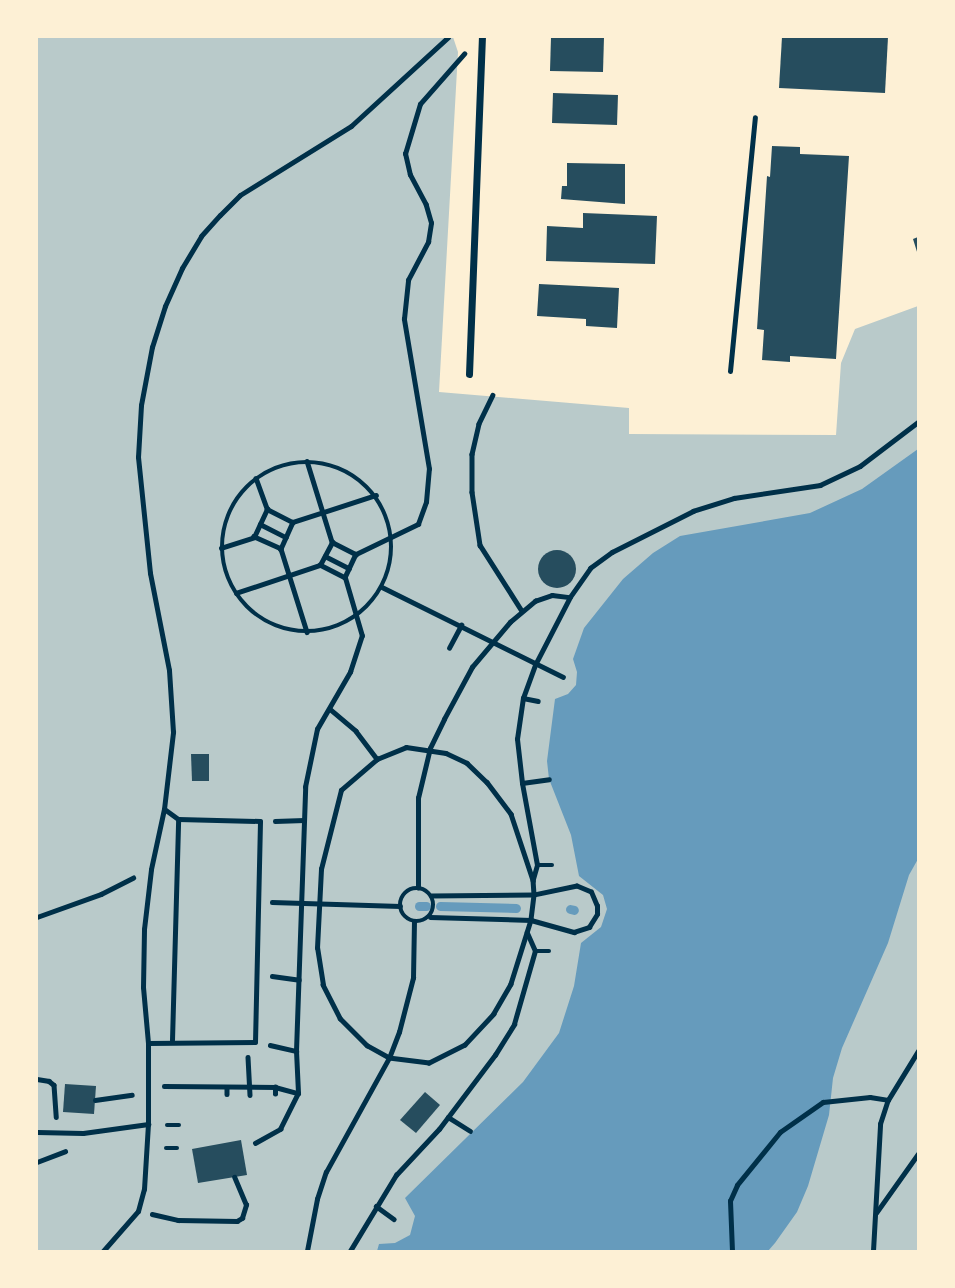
<!DOCTYPE html>
<style>
body{margin:0}
#map{position:relative;width:955px;height:1288px;overflow:hidden;background:#fdf0d5;font-family:Lato,sans-serif}
div>[style]{position:absolute}
.green>*{inset:0;background:#b9caca}
.water>*{inset:0;background:#669bbc}
.stream>*{height:9px;margin:-4.5px;padding:0 4.5px;transform-origin:4.5px;border-radius:4.5px;background:#669bbc}
.building>*{inset:0;background:#264d5e}
.round{border-radius:50%}
.path>*{height:4.5px;margin:-2.25px;padding:0 2.25px;transform-origin:2.25px;border-radius:2.25px;background:#003049}
.path>.ring{margin:-2.25px;padding:0;box-sizing:content-box;background:none;border:4.5px solid #003049;border-radius:50%}
.service>*{height:5px;margin:-2.5px;padding:0 2.5px;transform-origin:2.5px;border-radius:2.5px;background:#003049}
.minor>*{height:7px;margin:-3.5px;padding:0 3.5px;transform-origin:3.5px;border-radius:3.5px;background:#003049}
span{translate:-50% -50%;white-space:nowrap;text-align:center;line-height:1.15;-webkit-text-stroke:7px #fdf0d5;paint-order:stroke}
.frame{position:absolute;inset:0;border:38px solid #fdf0d5;pointer-events:none}
</style>
<div id="map">
<div class="green">
<i style="clip-path:polygon(37px 37px,453px 37px,458px 52px,439px 392px,629px 408px,629px 434px,836px 435px,841px 363px,855px 329px,918px 306px,918px 1251px,37px 1251px)"></i>
</div>
<div class="water">
<i style="clip-path:polygon(918px 449px,918px 859px,909px 875px,888px 943px,842px 1048px,833px 1078px,829px 1115px,808px 1186px,797px 1212px,775px 1243px,768px 1251px,377px 1251px,379px 1244px,395px 1243px,410px 1235px,415px 1216px,405px 1198px,523px 1082px,559px 1033px,574px 986px,581px 943px,601px 927px,607px 909px,603px 895px,579px 876px,571px 835px,549px 779px,547px 761px,555px 699px,568px 694px,576px 685px,577px 672px,573px 659px,584px 628px,623px 579px,653px 553px,680px 536px,810px 513px,862px 489px)"></i>
</div>
<div class="stream">
<i style="left:419px;top:906px;width:7px"></i>
<i style="left:440px;top:906px;width:76px;rotate:1.5deg"></i>
<i style="left:570px;top:909px;width:4px;rotate:14deg"></i>
</div>
<div class="building">
<i style="clip-path:polygon(551px 37px,604px 37px,603px 72px,550px 71px)"></i>
<i style="clip-path:polygon(782px 37px,888px 37px,885px 93px,779px 88px)"></i>
<i style="clip-path:polygon(553px 93px,618px 95px,617px 125px,552px 123px)"></i>
<i style="clip-path:polygon(772px 146px,800px 147px,800px 154px,849px 156px,836px 359px,790px 356px,790px 362px,762px 360px,764px 330px,757px 329px,767px 176px,770px 177px)"></i>
<i style="clip-path:polygon(567px 163px,625px 164px,625px 204px,561px 199px,562px 186px,567px 186px)"></i>
<i style="clip-path:polygon(583px 213px,657px 216px,655px 264px,546px 261px,547px 226px,583px 228px)"></i>
<i style="clip-path:polygon(918px 237px,918px 255px,913px 239px)"></i>
<i style="clip-path:polygon(539px 284px,619px 288px,617px 328px,586px 326px,586px 319px,537px 316px)"></i>
<i class="round" style="left:538px;top:550px;width:38px;height:38px"></i>
<i style="clip-path:polygon(191px 754px,209px 754px,209px 781px,192px 781px)"></i>
<i style="clip-path:polygon(65px 1084px,96px 1086px,94px 1114px,63px 1112px)"></i>
<i style="clip-path:polygon(425px 1092px,440px 1105px,416px 1133px,400px 1120px)"></i>
<i style="clip-path:polygon(241px 1140px,247px 1175px,198px 1183px,192px 1149px)"></i>
</div>
<div class="path">
<i style="left:493px;top:395px;width:32px;rotate:116deg"></i>
<i style="left:479px;top:424px;width:31px;rotate:103deg"></i>
<i style="left:472px;top:454px;width:38px;rotate:90deg"></i>
<i style="left:472px;top:492px;width:54px;rotate:81.4deg"></i>
<i style="left:480px;top:545px;width:78px;rotate:57.5deg"></i>
<i style="left:307px;top:461px;width:85px;rotate:72.8deg"></i>
<i class="ring" style="left:222px;top:462px;width:165.5px;height:165.5px"></i>
<i style="left:256px;top:478px;width:33px;rotate:70deg"></i>
<i style="left:293px;top:522px;width:87px;rotate:-18deg"></i>
<i style="left:260px;top:524px;width:29px;rotate:27deg"></i>
<i style="left:221px;top:548px;width:35px;rotate:-18deg"></i>
<i style="left:254px;top:537px;width:31px;rotate:-65deg"></i>
<i style="left:267px;top:509px;width:29px;rotate:27deg"></i>
<i style="left:293px;top:522px;width:30px;rotate:114deg"></i>
<i style="left:281px;top:549px;width:30px;rotate:-156deg"></i>
<i style="left:281px;top:549px;width:87px;rotate:72.6deg"></i>
<i style="left:356px;top:554px;width:69px;rotate:-25.8deg"></i>
<i style="left:418px;top:524px;width:23px;rotate:-70deg"></i>
<i style="left:426px;top:502px;width:33px;rotate:-85deg"></i>
<i style="left:429px;top:469px;width:152px;rotate:-99.5deg"></i>
<i style="left:404px;top:319px;width:39px;rotate:-84deg"></i>
<i style="left:408px;top:280px;width:43px;rotate:-62.2deg"></i>
<i style="left:428px;top:242px;width:19px;rotate:-81deg"></i>
<i style="left:431px;top:223px;width:19px;rotate:-106deg"></i>
<i style="left:426px;top:205px;width:34px;rotate:-118deg"></i>
<i style="left:410px;top:175px;width:22px;rotate:-103deg"></i>
<i style="left:405px;top:154px;width:52px;rotate:-73.3deg"></i>
<i style="left:420px;top:104px;width:67px;rotate:-48.7deg"></i>
<i style="left:325px;top:556px;width:27px;rotate:27deg"></i>
<i style="left:382px;top:587px;width:202px;rotate:26.4deg"></i>
<i style="left:236px;top:593px;width:89px;rotate:-18.4deg"></i>
<i style="left:449px;top:648px;width:26px;rotate:-62deg"></i>
<i style="left:523px;top:698px;width:15px;rotate:11deg"></i>
<i style="left:330px;top:709px;width:34px;rotate:40deg"></i>
<i style="left:356px;top:731px;width:35px;rotate:53deg"></i>
<i style="left:406px;top:747px;width:40px;rotate:8.5deg"></i>
<i style="left:446px;top:753px;width:23px;rotate:25deg"></i>
<i style="left:467px;top:763px;width:28px;rotate:44deg"></i>
<i style="left:487px;top:782px;width:40px;rotate:53deg"></i>
<i style="left:511px;top:814px;width:70px;rotate:71.6deg"></i>
<i style="left:533px;top:880px;width:15px;rotate:86deg"></i>
<i style="left:534px;top:895px;width:25px;rotate:97deg"></i>
<i style="left:531px;top:920px;width:67px;rotate:107.4deg"></i>
<i style="left:511px;top:984px;width:34px;rotate:120deg"></i>
<i style="left:494px;top:1014px;width:42px;rotate:133.1deg"></i>
<i style="left:465px;top:1045px;width:40px;rotate:153.4deg"></i>
<i style="left:429px;top:1063px;width:40px;rotate:-172.9deg"></i>
<i style="left:389px;top:1058px;width:25px;rotate:-151deg"></i>
<i style="left:367px;top:1046px;width:38px;rotate:-135deg"></i>
<i style="left:340px;top:1019px;width:38px;rotate:-117deg"></i>
<i style="left:323px;top:985px;width:37px;rotate:-99deg"></i>
<i style="left:317px;top:948px;width:79px;rotate:-87.1deg"></i>
<i style="left:321px;top:869px;width:81px;rotate:-75.8deg"></i>
<i style="left:341px;top:790px;width:48px;rotate:-40.7deg"></i>
<i style="left:377px;top:759px;width:31px;rotate:-22deg"></i>
<i style="left:522px;top:783px;width:27px;rotate:-8deg"></i>
<i style="left:275px;top:821px;width:29px;rotate:-2deg"></i>
<i style="left:537px;top:865px;width:15px"></i>
<i style="left:533px;top:879px;width:15px;rotate:-74deg"></i>
<i style="left:537px;top:865px;width:83px;rotate:-100.4deg"></i>
<i style="left:522px;top:783px;width:44px;rotate:-96.5deg"></i>
<i style="left:517px;top:739px;width:41px;rotate:-81.7deg"></i>
<i style="left:523px;top:698px;width:37px;rotate:-70deg"></i>
<i style="left:536px;top:663px;width:74px;rotate:-62.7deg"></i>
<i style="left:570px;top:597px;width:35px;rotate:-55deg"></i>
<i style="left:590px;top:568px;width:27px;rotate:-36deg"></i>
<i style="left:612px;top:552px;width:91px;rotate:-26.8deg"></i>
<i style="left:693px;top:511px;width:43px;rotate:-17.6deg"></i>
<i style="left:734px;top:498px;width:87px;rotate:-8.6deg"></i>
<i style="left:820px;top:485px;width:44px;rotate:-25.4deg"></i>
<i style="left:860px;top:466px;width:73px;rotate:-37.2deg"></i>
<i style="left:418px;top:888px;width:90px;rotate:-90deg"></i>
<i style="left:418px;top:798px;width:51px;rotate:-76.5deg"></i>
<i style="left:430px;top:748px;width:32px;rotate:-64deg"></i>
<i style="left:444px;top:719px;width:59px;rotate:-61.7deg"></i>
<i style="left:472px;top:667px;width:59px;rotate:-49.8deg"></i>
<i style="left:510px;top:622px;width:33px;rotate:-40deg"></i>
<i style="left:535px;top:601px;width:18px;rotate:-19deg"></i>
<i style="left:552px;top:595px;width:17px;rotate:7deg"></i>
<i class="ring" style="left:400px;top:888px;width:29.5px;height:29.5px"></i>
<i style="left:272px;top:902px;width:128px;rotate:1.8deg"></i>
<i style="left:37px;top:917px;width:68px;rotate:-19.8deg"></i>
<i style="left:101px;top:894px;width:36px;rotate:-27deg"></i>
<i style="left:430px;top:917px;width:101px;rotate:1.7deg"></i>
<i style="left:531px;top:920px;width:45px;rotate:15.6deg"></i>
<i style="left:574px;top:932px;width:16px;rotate:-18deg"></i>
<i style="left:589px;top:927px;width:15px;rotate:-58deg"></i>
<i style="left:597px;top:914px;width:8px;rotate:-90deg"></i>
<i style="left:597px;top:906px;width:15px;rotate:-113deg"></i>
<i style="left:591px;top:892px;width:15px;rotate:-157deg"></i>
<i style="left:577px;top:886px;width:44px;rotate:168.2deg"></i>
<i style="left:534px;top:895px;width:102px;rotate:179.4deg"></i>
<i style="left:535px;top:951px;width:14px"></i>
<i style="left:272px;top:976px;width:27px;rotate:8deg"></i>
<i style="left:270px;top:1045px;width:27px;rotate:13deg"></i>
<i style="left:248px;top:1057px;width:38px;rotate:87deg"></i>
<i style="left:37px;top:1079px;width:12px;rotate:9deg"></i>
<i style="left:49px;top:1081px;width:6px;rotate:39deg"></i>
<i style="left:54px;top:1085px;width:32px;rotate:86deg"></i>
<i style="left:164px;top:1086px;width:111px;rotate:0.5deg"></i>
<i style="left:275px;top:1087px;width:24px;rotate:15deg"></i>
<i style="left:227px;top:1087px;width:7px;rotate:90deg"></i>
<i style="left:275px;top:1094px;width:7px;rotate:-90deg"></i>
<i style="left:95px;top:1100px;width:37px;rotate:-8deg"></i>
<i style="left:448px;top:1117px;width:26px;rotate:32deg"></i>
<i style="left:167px;top:1125px;width:12px"></i>
<i style="left:255px;top:1143px;width:29px;rotate:-29deg"></i>
<i style="left:280px;top:1129px;width:40px;rotate:-63.4deg"></i>
<i style="left:298px;top:1093px;width:42px;rotate:-92.7deg"></i>
<i style="left:296px;top:1051px;width:264px;rotate:-88deg"></i>
<i style="left:305px;top:787px;width:59px;rotate:-78.3deg"></i>
<i style="left:317px;top:729px;width:66px;rotate:-59.9deg"></i>
<i style="left:350px;top:672px;width:38px;rotate:-72deg"></i>
<i style="left:362px;top:636px;width:60px;rotate:-106.3deg"></i>
<i style="left:345px;top:578px;width:28px;rotate:-153deg"></i>
<i style="left:320px;top:565px;width:26px;rotate:-62deg"></i>
<i style="left:332px;top:542px;width:27px;rotate:27deg"></i>
<i style="left:356px;top:554px;width:26px;rotate:115deg"></i>
<i style="left:166px;top:1148px;width:11px"></i>
<i style="left:37px;top:1162px;width:30px;rotate:-21deg"></i>
<i style="left:376px;top:1206px;width:22px;rotate:36deg"></i>
<i style="left:876px;top:1213px;width:72px;rotate:-54.6deg"></i>
<i style="left:152px;top:1214px;width:27px;rotate:13deg"></i>
<i style="left:178px;top:1220px;width:59px;rotate:1deg"></i>
<i style="left:237px;top:1221px;width:6px;rotate:-31deg"></i>
<i style="left:242px;top:1218px;width:14px;rotate:-73deg"></i>
<i style="left:246px;top:1205px;width:30px;rotate:-113deg"></i>
<i style="left:307px;top:1251px;width:53px;rotate:-79.1deg"></i>
<i style="left:317px;top:1199px;width:28px;rotate:-72deg"></i>
<i style="left:326px;top:1172px;width:130px;rotate:-61.1deg"></i>
<i style="left:389px;top:1058px;width:28px;rotate:-69deg"></i>
<i style="left:399px;top:1032px;width:56px;rotate:-75.5deg"></i>
<i style="left:413px;top:978px;width:56px;rotate:-89deg"></i>
<i style="left:350px;top:1251px;width:89px;rotate:-58.8deg"></i>
<i style="left:396px;top:1175px;width:63px;rotate:-46.9deg"></i>
<i style="left:439px;top:1129px;width:93px;rotate:-52.9deg"></i>
<i style="left:495px;top:1055px;width:36px;rotate:-58deg"></i>
<i style="left:514px;top:1024px;width:76px;rotate:-74deg"></i>
<i style="left:535px;top:951px;width:20px;rotate:-114deg"></i>
<i style="left:732px;top:1251px;width:50px;rotate:-92.3deg"></i>
<i style="left:730px;top:1201px;width:17px;rotate:-66deg"></i>
<i style="left:737px;top:1185px;width:68px;rotate:-50.9deg"></i>
<i style="left:780px;top:1132px;width:52px;rotate:-34.9deg"></i>
<i style="left:823px;top:1102px;width:47px;rotate:-6.1deg"></i>
<i style="left:870px;top:1097px;width:18px;rotate:9deg"></i>
<i style="left:873px;top:1251px;width:127px;rotate:-86.8deg"></i>
<i style="left:880px;top:1124px;width:25px;rotate:-72deg"></i>
<i style="left:888px;top:1100px;width:57px;rotate:-58.5deg"></i>
</div>
<div class="service">
<i style="left:730px;top:371px;width:255px;rotate:-84.4deg"></i>
<i style="left:172px;top:1040px;width:221px;rotate:-88.4deg"></i>
<i style="left:148px;top:1043px;width:107px;rotate:-0.5deg"></i>
<i style="left:255px;top:1042px;width:221px;rotate:-88.7deg"></i>
<i style="left:260px;top:821px;width:82px;rotate:-178.6deg"></i>
<i style="left:178px;top:819px;width:17px;rotate:-144deg"></i>
<i style="left:37px;top:1132px;width:46px;rotate:1.2deg"></i>
<i style="left:83px;top:1133px;width:66px;rotate:-7.9deg"></i>
<i style="left:103px;top:1251px;width:53px;rotate:-48.8deg"></i>
<i style="left:138px;top:1211px;width:23px;rotate:-75deg"></i>
<i style="left:144px;top:1189px;width:65px;rotate:-86.5deg"></i>
<i style="left:148px;top:1124px;width:81px;rotate:-90deg"></i>
<i style="left:148px;top:1043px;width:56px;rotate:-95.1deg"></i>
<i style="left:143px;top:987px;width:58px;rotate:-89deg"></i>
<i style="left:144px;top:929px;width:60px;rotate:-83.3deg"></i>
<i style="left:151px;top:869px;width:61px;rotate:-77.8deg"></i>
<i style="left:164px;top:809px;width:78px;rotate:-83.3deg"></i>
<i style="left:173px;top:732px;width:62px;rotate:-93.7deg"></i>
<i style="left:169px;top:670px;width:99px;rotate:-101.1deg"></i>
<i style="left:150px;top:573px;width:117px;rotate:-95.9deg"></i>
<i style="left:138px;top:457px;width:52px;rotate:-86.7deg"></i>
<i style="left:141px;top:405px;width:59px;rotate:-79.3deg"></i>
<i style="left:152px;top:347px;width:43px;rotate:-72.4deg"></i>
<i style="left:165px;top:306px;width:42px;rotate:-65.9deg"></i>
<i style="left:182px;top:268px;width:37px;rotate:-59deg"></i>
<i style="left:201px;top:236px;width:28px;rotate:-48deg"></i>
<i style="left:220px;top:215px;width:28px;rotate:-45deg"></i>
<i style="left:240px;top:195px;width:131px;rotate:-31.9deg"></i>
<i style="left:351px;top:126px;width:132px;rotate:-42.5deg"></i>
</div>
<div class="minor">
<i style="left:469px;top:374px;width:337px;rotate:-87.8deg"></i>
</div>
<div class="frame"></div>
</div>
